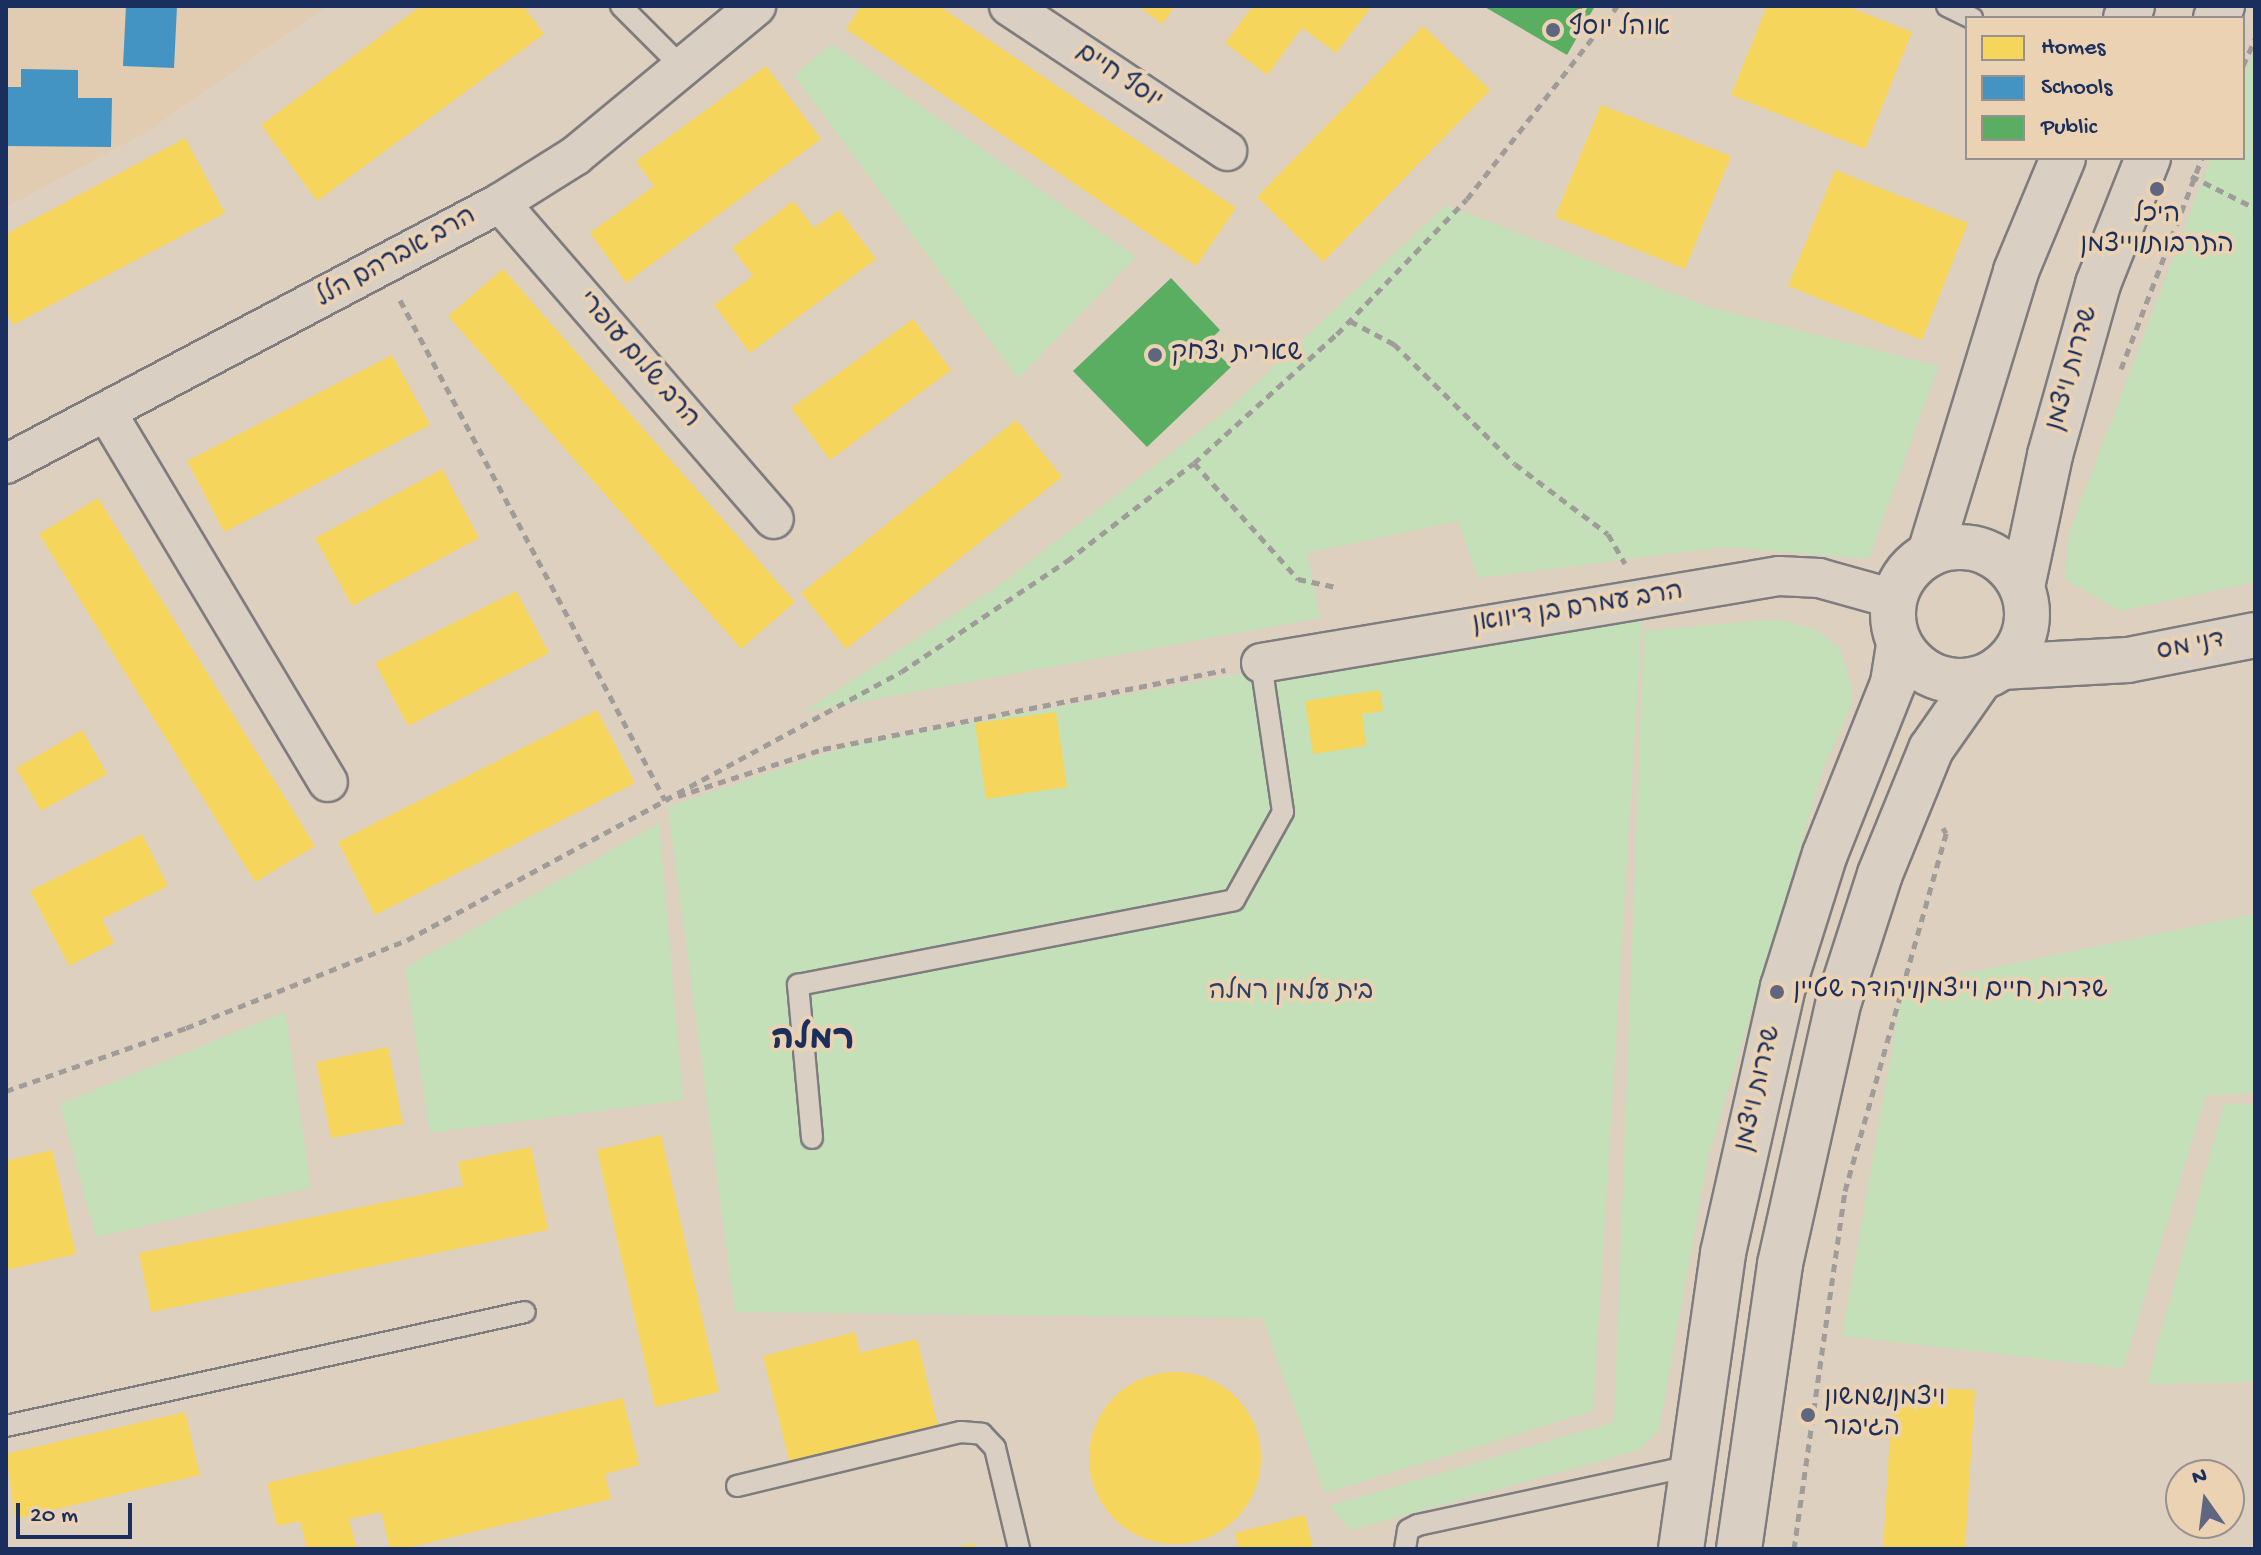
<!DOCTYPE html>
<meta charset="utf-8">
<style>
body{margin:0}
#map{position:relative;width:2261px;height:1555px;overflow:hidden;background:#ddd0bf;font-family:"Gochi Hand","Playpen Sans Hebrew",sans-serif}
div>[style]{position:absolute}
.built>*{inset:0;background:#e1cbb1}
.green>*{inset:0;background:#c3e0b9}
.homes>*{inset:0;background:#f6d55c}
.round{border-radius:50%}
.schools>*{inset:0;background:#4393c3}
.public>*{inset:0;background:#5aae61}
.path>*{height:5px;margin-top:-2.5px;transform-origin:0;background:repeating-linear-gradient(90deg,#a09c99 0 8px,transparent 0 14px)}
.roads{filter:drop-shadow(2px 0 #7e7c7e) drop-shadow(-2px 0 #7e7c7e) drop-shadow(0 2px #7e7c7e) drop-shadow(0 -2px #7e7c7e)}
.lane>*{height:20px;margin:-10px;padding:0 10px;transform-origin:10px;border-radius:10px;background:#d9cfc3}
.street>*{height:38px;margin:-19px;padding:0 19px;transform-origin:19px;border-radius:19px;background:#d9cfc3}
.secondary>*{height:44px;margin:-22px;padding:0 22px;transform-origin:22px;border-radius:22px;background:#d9cfc3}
.secondary>.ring{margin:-22px;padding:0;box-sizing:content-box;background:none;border:44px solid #d9cfc3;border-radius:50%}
.dots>*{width:22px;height:22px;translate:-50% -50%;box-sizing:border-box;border:4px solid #ead2b2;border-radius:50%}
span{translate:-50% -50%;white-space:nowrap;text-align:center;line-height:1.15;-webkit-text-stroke:8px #ead2b2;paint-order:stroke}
.poi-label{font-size:26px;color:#1b2f5e}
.left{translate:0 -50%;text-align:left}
.street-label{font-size:26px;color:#1b2f5e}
.park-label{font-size:26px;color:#2a4267}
.district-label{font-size:34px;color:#1b2f5e;font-weight:700}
.frame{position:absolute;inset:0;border:8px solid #1b2f5e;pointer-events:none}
.legend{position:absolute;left:1965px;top:16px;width:280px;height:144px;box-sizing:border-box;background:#ead2b2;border:2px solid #979190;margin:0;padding:10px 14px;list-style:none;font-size:24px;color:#1b2f5e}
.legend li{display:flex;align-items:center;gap:16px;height:40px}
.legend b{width:40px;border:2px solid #979190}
.north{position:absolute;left:2165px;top:1459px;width:80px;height:80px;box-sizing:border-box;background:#ead2b2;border:2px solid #979190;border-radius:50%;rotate:346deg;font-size:22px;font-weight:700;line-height:32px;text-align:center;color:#1b2f5e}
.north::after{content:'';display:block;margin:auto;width:28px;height:36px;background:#5f6780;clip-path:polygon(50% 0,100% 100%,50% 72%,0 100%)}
.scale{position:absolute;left:16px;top:1503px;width:116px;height:36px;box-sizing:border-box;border:4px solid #1b2f5e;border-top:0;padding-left:10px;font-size:24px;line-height:28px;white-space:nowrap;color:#1b2f5e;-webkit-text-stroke:6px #ead2b2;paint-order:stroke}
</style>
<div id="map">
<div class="built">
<i style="clip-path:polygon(6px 6px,327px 6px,145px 133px,6px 207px)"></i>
</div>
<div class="green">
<i style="clip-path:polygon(832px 44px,1136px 257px,1018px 378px,794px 75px)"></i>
<i style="clip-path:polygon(2255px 48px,2255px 582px,2120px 611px,2065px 579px,2069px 533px,2211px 158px,2243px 158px,2243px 78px)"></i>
<i style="clip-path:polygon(1446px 205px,1708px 307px,1938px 366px,1869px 559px,1723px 547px,1478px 578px,1458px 521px,1307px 553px,1320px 618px,803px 712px,998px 586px,1231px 407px)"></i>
<i style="clip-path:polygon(1643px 601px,1593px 1411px,1325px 1493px,1263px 1318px,735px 1312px,668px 807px,854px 744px)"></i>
<i style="clip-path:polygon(1778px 619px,1817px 630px,1840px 649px,1851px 685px,1851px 706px,1824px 767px,1707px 1161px,1659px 1430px,1639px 1450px,1351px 1530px,1329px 1506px,1614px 1422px,1644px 631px)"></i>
<i style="clip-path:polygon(659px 823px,683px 1100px,430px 1133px,405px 968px)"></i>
<i style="clip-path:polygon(2255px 914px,2255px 1093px,2206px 1095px,2123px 1368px,1842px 1336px,1903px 986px)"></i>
<i style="clip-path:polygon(285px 1012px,311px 1187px,96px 1237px,60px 1104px)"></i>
<i style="clip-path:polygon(2224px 1104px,2255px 1104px,2255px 1382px,2147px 1384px)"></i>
</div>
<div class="homes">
<i style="clip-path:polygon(421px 6px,523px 6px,544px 34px,317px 201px,261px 125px)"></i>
<i style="clip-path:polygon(861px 6px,939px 6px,1236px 208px,1196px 266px,846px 29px)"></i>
<i style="clip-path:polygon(1138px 6px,1175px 6px,1162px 24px)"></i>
<i style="clip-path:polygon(1253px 6px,1372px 6px,1336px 53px,1302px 28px,1267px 75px,1225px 43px)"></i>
<i style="clip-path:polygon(1767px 6px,1846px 6px,1912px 32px,1865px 149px,1731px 95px)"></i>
<i style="clip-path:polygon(1423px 26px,1490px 90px,1323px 262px,1257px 197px)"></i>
<i style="clip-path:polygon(766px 66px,821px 139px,626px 283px,590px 233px,654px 186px,636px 161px)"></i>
<i style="clip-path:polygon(1601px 105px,1731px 156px,1685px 269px,1555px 217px)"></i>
<i style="clip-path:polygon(185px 138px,225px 213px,13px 325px,6px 312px,6px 234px)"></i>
<i style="clip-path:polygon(1835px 170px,1968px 223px,1922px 340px,1788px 286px)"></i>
<i style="clip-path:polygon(793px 201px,814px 228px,839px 210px,876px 259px,750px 353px,714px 305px,753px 276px,732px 248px)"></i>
<i style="clip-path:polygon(503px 269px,795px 602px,741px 649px,448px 316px)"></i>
<i style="clip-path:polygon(913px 319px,951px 370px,830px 460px,791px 408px)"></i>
<i style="clip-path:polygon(392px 355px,430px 425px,224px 532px,187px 461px)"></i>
<i style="clip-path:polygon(1016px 420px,1062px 477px,846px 649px,801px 593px)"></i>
<i style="clip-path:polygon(442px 469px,479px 538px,352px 606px,315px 538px)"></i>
<i style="clip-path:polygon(98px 498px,315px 846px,255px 882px,39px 534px)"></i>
<i style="clip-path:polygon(516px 591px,549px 653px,408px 726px,375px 663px)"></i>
<i style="clip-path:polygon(1380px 690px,1383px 711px,1362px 714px,1366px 746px,1313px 754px,1305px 701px)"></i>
<i style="clip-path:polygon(597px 710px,635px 783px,375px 915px,338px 842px)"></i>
<i style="clip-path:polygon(1056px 712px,1067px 787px,986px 799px,975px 723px)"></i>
<i style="clip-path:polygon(82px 730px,107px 774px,41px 811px,16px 768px)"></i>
<i style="clip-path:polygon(142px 834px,168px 886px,102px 919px,114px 943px,69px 966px,30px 891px)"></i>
<i style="clip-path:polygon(388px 1047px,403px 1124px,331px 1138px,316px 1062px)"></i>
<i style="clip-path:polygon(661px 1135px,719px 1392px,655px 1407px,597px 1150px)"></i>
<i style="clip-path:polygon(531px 1147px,548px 1230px,151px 1312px,139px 1253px,463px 1186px,458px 1162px)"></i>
<i style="clip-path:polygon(52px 1150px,76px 1254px,6px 1270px,6px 1161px)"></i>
<i style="clip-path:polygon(855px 1332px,860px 1353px,917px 1339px,938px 1426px,790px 1464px,763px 1356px)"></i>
<i class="round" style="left:1089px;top:1372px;width:172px;height:172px"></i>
<i style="clip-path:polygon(1893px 1386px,1975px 1390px,1965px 1549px,1883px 1549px)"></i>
<i style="clip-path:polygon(623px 1398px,639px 1465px,605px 1474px,611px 1499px,402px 1549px,390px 1549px,381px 1512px,349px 1519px,356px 1547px,348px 1549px,307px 1549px,300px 1521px,277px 1526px,267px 1483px)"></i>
<i style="clip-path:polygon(185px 1412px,200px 1475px,15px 1519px,6px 1454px)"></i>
<i style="clip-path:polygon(1305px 1515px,1313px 1548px,1238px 1549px,1235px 1533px)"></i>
<i style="clip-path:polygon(974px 1543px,976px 1549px,955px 1549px,955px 1548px)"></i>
</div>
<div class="schools">
<i style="clip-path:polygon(126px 6px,177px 6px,174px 68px,123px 66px)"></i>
<i style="clip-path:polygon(21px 69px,78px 70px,78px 98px,112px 98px,111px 147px,6px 146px,6px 87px,21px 87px)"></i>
</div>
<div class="public">
<i style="clip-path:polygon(1483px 6px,1595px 6px,1567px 55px)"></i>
<i style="clip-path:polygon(1171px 278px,1220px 330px,1207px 343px,1231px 367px,1147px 447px,1073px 371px)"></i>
</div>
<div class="path">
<i style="left:2243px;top:66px;width:30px;rotate:-66deg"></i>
<i style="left:2191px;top:176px;width:72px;rotate:26.6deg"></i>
<i style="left:400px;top:300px;width:566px;rotate:62.08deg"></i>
<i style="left:665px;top:800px;width:268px;rotate:-28.5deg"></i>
<i style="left:901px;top:672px;width:200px;rotate:-33.8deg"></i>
<i style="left:1067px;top:561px;width:160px;rotate:-37.7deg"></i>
<i style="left:1194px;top:463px;width:193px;rotate:-42.1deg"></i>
<i style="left:1337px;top:334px;width:187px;rotate:-46.1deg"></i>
<i style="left:1467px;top:199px;width:244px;rotate:-52.1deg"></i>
<i style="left:1350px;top:321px;width:50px;rotate:27.6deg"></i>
<i style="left:1394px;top:344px;width:170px;rotate:44.8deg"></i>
<i style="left:1515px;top:464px;width:116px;rotate:37deg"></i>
<i style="left:1608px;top:534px;width:34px;rotate:60deg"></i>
<i style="left:2121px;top:369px;width:226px;rotate:-69deg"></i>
<i style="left:1194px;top:463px;width:156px;rotate:48.1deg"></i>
<i style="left:1298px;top:579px;width:40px;rotate:12deg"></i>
<i style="left:678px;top:796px;width:152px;rotate:-18deg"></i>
<i style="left:823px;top:749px;width:410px;rotate:-11.1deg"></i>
<i style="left:6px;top:1091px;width:191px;rotate:-19.3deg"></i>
<i style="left:186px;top:1028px;width:238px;rotate:-21.7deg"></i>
<i style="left:407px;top:940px;width:297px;rotate:-28.4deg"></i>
<i style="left:1794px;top:1549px;width:362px;rotate:-81.9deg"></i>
<i style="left:1845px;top:1191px;width:372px;rotate:-74.2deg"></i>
<i style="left:1946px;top:833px;width:6px;rotate:-121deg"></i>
</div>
<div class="roads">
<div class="lane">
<i style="left:621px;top:6px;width:89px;rotate:45deg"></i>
<i style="left:1947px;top:6px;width:28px;rotate:26deg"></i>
<i style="left:812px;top:1138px;width:154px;rotate:-95.2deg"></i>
<i style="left:798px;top:985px;width:444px;rotate:-11deg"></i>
<i style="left:1234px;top:900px;width:101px;rotate:-60.9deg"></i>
<i style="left:1283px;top:812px;width:151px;rotate:-98.4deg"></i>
<i style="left:6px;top:1426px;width:531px;rotate:-12.39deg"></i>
<i style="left:737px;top:1486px;width:230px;rotate:-13.6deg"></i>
<i style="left:961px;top:1432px;width:21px;rotate:5deg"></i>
<i style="left:982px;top:1434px;width:19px;rotate:47deg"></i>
<i style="left:995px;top:1448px;width:104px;rotate:76.6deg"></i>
<i style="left:1405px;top:1549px;width:19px;rotate:-81deg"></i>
<i style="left:1408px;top:1530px;width:11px;rotate:-27deg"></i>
<i style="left:1418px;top:1525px;width:278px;rotate:-12.2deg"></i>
</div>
<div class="street">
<i style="left:1009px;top:6px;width:262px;rotate:33.6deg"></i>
<i style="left:500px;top:203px;width:418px;rotate:49.1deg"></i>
<i style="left:107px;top:413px;width:430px;rotate:59.1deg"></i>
<i style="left:6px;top:464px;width:559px;rotate:-27.85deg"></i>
<i style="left:500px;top:203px;width:89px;rotate:-32.1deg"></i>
<i style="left:575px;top:156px;width:235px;rotate:-39.6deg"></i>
<i style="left:1261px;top:663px;width:525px;rotate:-9.53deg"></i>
<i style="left:1779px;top:576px;width:40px;rotate:2.9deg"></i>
<i style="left:1819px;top:578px;width:78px;rotate:15.6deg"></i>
</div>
<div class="secondary">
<i style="left:2126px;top:18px;width:13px;rotate:-63deg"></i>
<i style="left:2216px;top:18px;width:13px;rotate:-63deg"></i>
<i class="ring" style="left:1893px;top:547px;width:90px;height:90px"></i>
<i style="left:1930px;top:553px;width:295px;rotate:-73deg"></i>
<i style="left:2016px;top:271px;width:122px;rotate:-67.4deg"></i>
<i style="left:2022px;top:587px;width:135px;rotate:-78deg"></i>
<i style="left:2050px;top:455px;width:178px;rotate:-74.3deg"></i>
<i style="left:2098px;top:284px;width:136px;rotate:-68.4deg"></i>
<i style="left:2001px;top:667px;width:127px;rotate:-3.2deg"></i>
<i style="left:2128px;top:660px;width:129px;rotate:-11.1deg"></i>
<i style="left:1681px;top:1549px;width:299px;rotate:-81.9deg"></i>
<i style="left:1723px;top:1253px;width:273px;rotate:-77.3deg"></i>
<i style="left:1783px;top:987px;width:139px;rotate:-72.5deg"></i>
<i style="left:1825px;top:854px;width:184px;rotate:-68.3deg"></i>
<i style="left:1893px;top:683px;width:38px;rotate:-81deg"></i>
<i style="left:1739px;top:1549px;width:288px;rotate:-81.8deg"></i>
<i style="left:1780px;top:1264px;width:270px;rotate:-77.4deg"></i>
<i style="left:1839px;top:1001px;width:133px;rotate:-72.1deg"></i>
<i style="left:1880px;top:874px;width:135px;rotate:-67.8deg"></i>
<i style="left:1931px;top:749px;width:85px;rotate:-55deg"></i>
</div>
</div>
<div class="dots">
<i style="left:1553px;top:30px;background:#5f6780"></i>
<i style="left:2157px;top:189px;background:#5f6780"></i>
<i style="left:1155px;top:355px;background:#5f6780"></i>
<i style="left:1777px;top:992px;background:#5f6780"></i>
<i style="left:1808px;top:1415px;background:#5f6780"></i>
</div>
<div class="poi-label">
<span class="left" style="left:1569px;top:30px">אוהל יוסף</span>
<span style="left:2157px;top:232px">היכל<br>התרבות/וייצמן</span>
<span class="left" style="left:1171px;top:355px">שארית יצחק</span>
<span class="left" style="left:1793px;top:992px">שדרות חיים וייצמן/יהודה שטיין</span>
<span class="left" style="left:1824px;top:1415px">ויצמן/שמשון<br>הגיבור</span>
</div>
<div class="street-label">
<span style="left:1118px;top:78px;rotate:34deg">יוסף חיים</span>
<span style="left:397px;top:259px;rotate:-29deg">הרב אברהם הלל</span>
<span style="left:637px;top:361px;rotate:49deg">הרב שלום עופרי</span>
<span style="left:2074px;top:369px;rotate:-74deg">שדרות ויצמן</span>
<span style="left:1578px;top:610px;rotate:-9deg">הרב עמרם בן דיוואן</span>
<span style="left:2191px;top:648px;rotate:-11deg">דני מס</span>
<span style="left:1760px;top:1089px;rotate:-77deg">שדרות ויצמן</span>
</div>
<div class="park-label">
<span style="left:1291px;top:994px">בית עלמין רמלה</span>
</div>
<div class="district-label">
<span style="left:813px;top:1043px">רמלה</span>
</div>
<div class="frame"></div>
<ul class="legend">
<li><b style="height:22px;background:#f6d55c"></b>Homes</li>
<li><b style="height:22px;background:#4393c3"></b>Schools</li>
<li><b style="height:22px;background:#5aae61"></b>Public</li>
</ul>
<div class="north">N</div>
<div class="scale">20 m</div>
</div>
